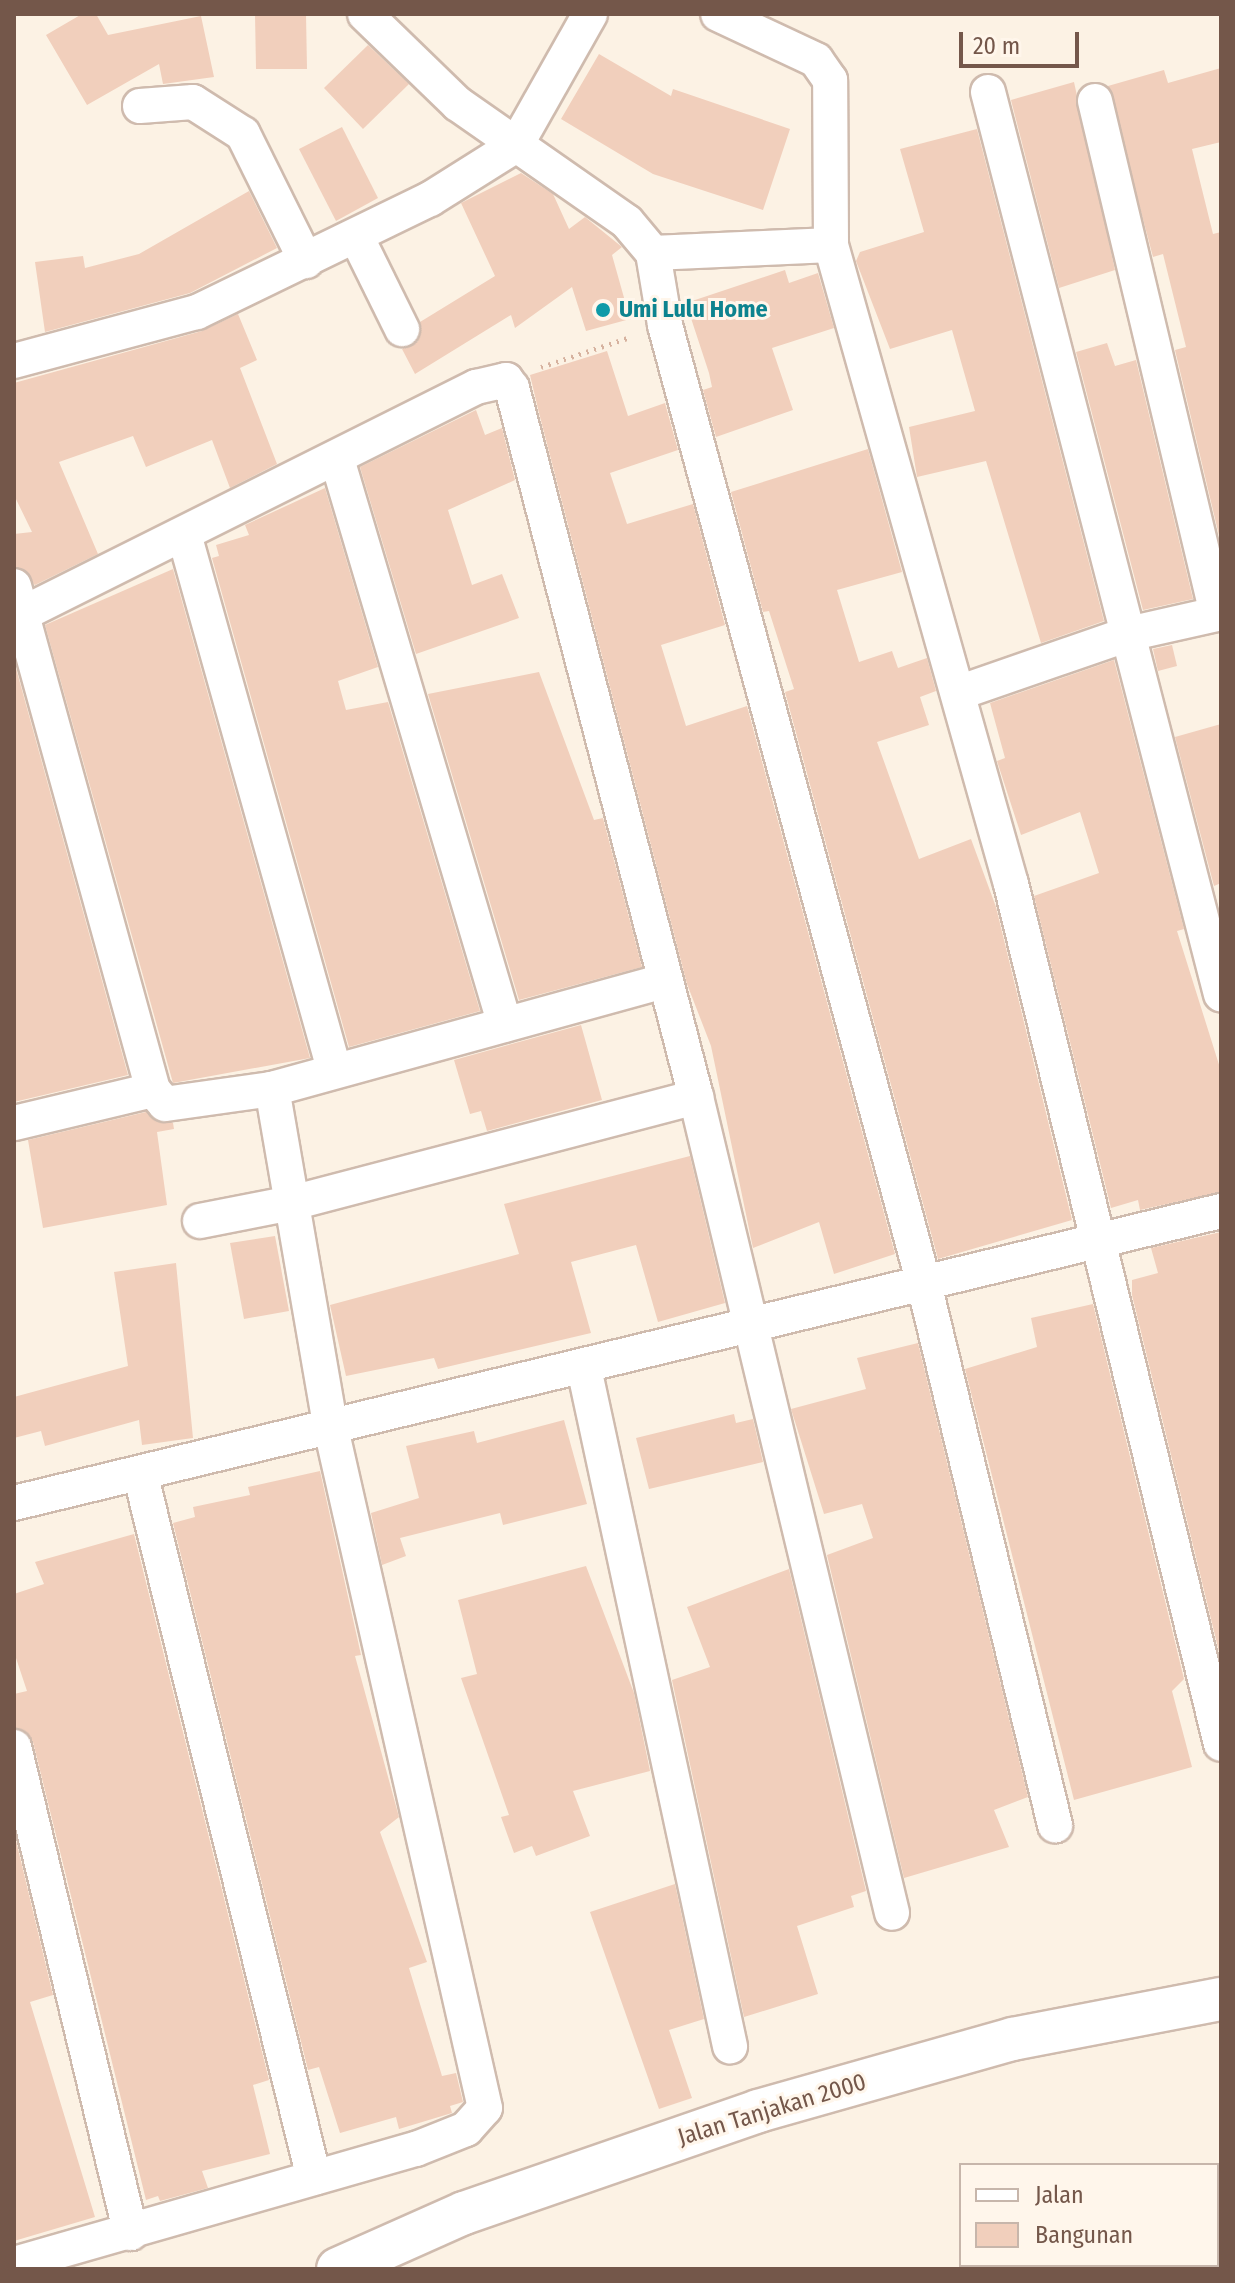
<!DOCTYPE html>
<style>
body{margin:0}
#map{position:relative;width:1235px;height:2283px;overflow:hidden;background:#fcf2e4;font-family:"Fira Sans Condensed",sans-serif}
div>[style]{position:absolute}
.building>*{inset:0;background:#f1cfbc}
.path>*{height:5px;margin-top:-2.5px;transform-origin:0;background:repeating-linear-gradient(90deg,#d6b29f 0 2px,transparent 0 8px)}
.roads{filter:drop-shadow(2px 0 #cfbbae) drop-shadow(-2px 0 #cfbbae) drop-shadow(0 2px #cfbbae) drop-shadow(0 -2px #cfbbae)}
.minor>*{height:34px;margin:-17px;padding:0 17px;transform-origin:17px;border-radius:17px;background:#fff}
.tertiary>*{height:42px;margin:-21px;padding:0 21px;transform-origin:21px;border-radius:21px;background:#fff}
.dots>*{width:22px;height:22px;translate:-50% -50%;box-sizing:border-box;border:4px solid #fff6eb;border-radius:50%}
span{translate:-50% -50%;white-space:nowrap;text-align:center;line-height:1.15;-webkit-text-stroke:6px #fff6eb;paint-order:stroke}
.culture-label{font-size:24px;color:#0d838f;font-weight:700}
.left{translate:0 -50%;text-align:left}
.street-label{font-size:24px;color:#74574a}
.frame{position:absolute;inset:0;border:16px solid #74574a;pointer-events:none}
.legend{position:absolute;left:959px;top:2163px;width:260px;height:104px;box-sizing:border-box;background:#fff6eb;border:2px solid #c7b6ab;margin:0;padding:10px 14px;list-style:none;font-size:24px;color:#74574a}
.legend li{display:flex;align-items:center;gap:16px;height:40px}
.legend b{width:40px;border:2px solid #c7b6ab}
.scale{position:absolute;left:959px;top:32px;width:120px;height:36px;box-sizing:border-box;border:4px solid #74574a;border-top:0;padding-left:10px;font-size:24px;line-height:28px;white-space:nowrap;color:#74574a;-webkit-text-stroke:6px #fff6eb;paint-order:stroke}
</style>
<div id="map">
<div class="building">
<i style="clip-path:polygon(82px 14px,96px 14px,108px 35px,201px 16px,214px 77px,163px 84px,159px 64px,87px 105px,46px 35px)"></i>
<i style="clip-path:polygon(255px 14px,306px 14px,307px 69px,256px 69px)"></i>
<i style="clip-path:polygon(368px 45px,409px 84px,363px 129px,324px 88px)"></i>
<i style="clip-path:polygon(599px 54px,671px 96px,673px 89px,790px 129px,763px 210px,653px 174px,561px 119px)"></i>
<i style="clip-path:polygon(1221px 68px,1221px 142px,1192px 149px,1213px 234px,1221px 232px,1221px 544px,1175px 350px,1186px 347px,1163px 254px,1153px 257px,1108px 86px,1164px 70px,1168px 83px)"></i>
<i style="clip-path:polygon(1074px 82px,1115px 270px,1059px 288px,1011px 100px)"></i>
<i style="clip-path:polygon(342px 127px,378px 198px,336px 221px,299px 149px)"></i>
<i style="clip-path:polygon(977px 129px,1104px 621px,1041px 643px,986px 461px,917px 477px,909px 427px,975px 411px,952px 330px,890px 349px,856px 261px,860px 252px,924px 232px,900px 149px)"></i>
<i style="clip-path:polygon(521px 173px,553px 194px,569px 229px,585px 217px,622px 247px,612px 255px,630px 319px,586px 331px,572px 287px,515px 328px,511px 315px,415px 374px,402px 349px,418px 341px,420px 322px,495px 276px,461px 203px)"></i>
<i style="clip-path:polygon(249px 191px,277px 248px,190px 293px,45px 332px,35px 262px,83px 256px,85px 268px,139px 254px)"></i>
<i style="clip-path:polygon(785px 270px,789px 283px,818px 273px,834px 328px,772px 348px,793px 410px,716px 437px,703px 390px,712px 387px,709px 373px,686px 303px)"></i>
<i style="clip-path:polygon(238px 314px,257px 360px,240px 368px,277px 464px,230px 488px,212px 440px,146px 467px,133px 436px,59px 462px,98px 554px,35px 585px,14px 567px,14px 534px,32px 532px,14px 495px,14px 383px,202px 331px)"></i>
<i style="clip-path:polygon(1107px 343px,1115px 366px,1136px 360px,1193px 599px,1143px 610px,1076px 352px)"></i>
<i style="clip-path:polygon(607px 351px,628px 416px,665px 403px,678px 450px,610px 473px,627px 524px,693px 504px,725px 625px,661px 645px,686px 726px,747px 706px,895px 1254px,834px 1274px,819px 1222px,753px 1248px,711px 1046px,687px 984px,539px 413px,530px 375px)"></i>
<i style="clip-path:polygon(476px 410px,485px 435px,502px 428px,515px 480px,448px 510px,472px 585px,502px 574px,519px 618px,416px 654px,360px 467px)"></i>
<i style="clip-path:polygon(868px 449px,902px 572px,837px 590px,859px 662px,892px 651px,898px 668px,927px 658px,936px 691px,920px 697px,929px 725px,877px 742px,919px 859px,971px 839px,996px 907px,1072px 1220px,938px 1259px,785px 692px,794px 689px,769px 611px,763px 612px,731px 492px)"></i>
<i style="clip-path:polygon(325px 488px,378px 667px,338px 681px,346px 710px,388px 702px,480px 1011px,349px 1047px,212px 558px,219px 556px,216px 545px,249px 535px,245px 525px)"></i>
<i style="clip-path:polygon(173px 569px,310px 1058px,173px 1083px,45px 625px)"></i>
<i style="clip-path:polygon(1172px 645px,1177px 666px,1158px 671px,1153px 649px)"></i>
<i style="clip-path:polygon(1114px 660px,1184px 929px,1177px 931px,1221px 1071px,1221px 1192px,1140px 1210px,1138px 1200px,1111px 1208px,1034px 896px,1099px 873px,1080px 812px,1021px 835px,997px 761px,1005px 758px,990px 703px)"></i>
<i style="clip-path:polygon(14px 661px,128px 1075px,14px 1102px)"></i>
<i style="clip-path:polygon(539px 672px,594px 820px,603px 818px,642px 967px,519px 1000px,428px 694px)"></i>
<i style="clip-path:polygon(1221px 724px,1221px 883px,1214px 886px,1175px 737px)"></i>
<i style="clip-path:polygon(581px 1025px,602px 1100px,487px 1131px,481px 1111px,470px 1114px,454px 1060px)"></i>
<i style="clip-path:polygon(146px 1112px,173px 1123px,174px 1129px,157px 1132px,167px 1205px,43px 1228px,28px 1140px)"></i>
<i style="clip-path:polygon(690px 1156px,725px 1303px,658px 1322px,636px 1245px,571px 1262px,591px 1333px,438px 1369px,434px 1358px,346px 1376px,330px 1305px,519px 1254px,504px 1204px)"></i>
<i style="clip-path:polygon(1221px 1232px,1221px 1660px,1132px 1295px,1132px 1280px,1158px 1273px,1151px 1248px)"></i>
<i style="clip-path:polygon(275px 1236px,289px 1311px,244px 1319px,230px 1243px)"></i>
<i style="clip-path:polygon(176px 1263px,193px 1438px,142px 1445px,139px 1420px,45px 1446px,41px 1431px,14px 1438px,14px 1397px,128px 1366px,114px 1272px)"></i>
<i style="clip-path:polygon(1093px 1304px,1184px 1679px,1172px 1691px,1192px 1767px,1074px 1800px,965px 1369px,1037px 1347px,1031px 1318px)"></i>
<i style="clip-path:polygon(918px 1343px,1028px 1797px,994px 1810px,1009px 1847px,904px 1878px,827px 1555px,873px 1538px,862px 1504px,824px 1514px,791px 1409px,866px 1389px,857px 1358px)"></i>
<i style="clip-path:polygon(734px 1414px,736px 1423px,753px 1419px,763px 1462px,649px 1489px,636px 1438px)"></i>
<i style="clip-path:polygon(564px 1420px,587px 1504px,503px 1525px,500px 1513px,400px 1538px,406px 1556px,382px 1565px,371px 1513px,419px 1498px,406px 1446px,474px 1431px,477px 1443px)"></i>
<i style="clip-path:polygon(320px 1471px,361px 1655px,355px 1656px,399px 1817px,380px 1832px,427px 1962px,409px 1968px,442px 2076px,456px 2073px,463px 2102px,450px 2106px,452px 2113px,399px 2129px,396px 2117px,340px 2133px,319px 2067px,308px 2070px,173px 1523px,195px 1517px,193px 1507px,250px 1495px,248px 1487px)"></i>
<i style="clip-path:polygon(134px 1534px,269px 2080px,253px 2085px,270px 2154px,202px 2171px,208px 2188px,160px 2201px,158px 2196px,146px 2200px,33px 1742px,14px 1728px,14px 1694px,27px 1691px,14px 1652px,14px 1594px,44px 1584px,35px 1562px)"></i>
<i style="clip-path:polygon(586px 1566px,634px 1693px,650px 1771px,573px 1791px,590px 1836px,536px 1856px,532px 1846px,514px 1853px,501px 1817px,509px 1815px,461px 1678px,477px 1674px,458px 1600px)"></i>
<i style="clip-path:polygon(789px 1569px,866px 1891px,851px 1896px,854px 1907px,797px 1926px,818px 1994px,744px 2017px,672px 1680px,710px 1667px,687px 1607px)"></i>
<i style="clip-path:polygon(14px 1832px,53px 1995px,30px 2002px,95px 2217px,14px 2241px)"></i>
<i style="clip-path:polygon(675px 1884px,704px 2019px,669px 2030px,692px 2098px,659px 2109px,590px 1912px)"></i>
</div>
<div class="path">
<i style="left:541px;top:367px;width:94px;rotate:-18.6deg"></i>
</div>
<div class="roads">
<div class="minor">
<i style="left:365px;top:14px;width:129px;rotate:44.1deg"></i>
<i style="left:458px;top:104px;width:206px;rotate:34.9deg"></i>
<i style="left:627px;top:222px;width:40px;rotate:50deg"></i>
<i style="left:653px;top:253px;width:73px;rotate:80.5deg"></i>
<i style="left:665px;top:325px;width:997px;rotate:74.89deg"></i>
<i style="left:925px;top:1288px;width:553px;rotate:76.39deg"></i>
<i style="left:988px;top:92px;width:932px;rotate:75.52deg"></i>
<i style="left:1095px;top:101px;width:527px;rotate:76.62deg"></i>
<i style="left:140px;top:106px;width:53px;rotate:-4.3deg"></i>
<i style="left:193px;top:102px;width:59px;rotate:32.6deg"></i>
<i style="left:243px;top:134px;width:142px;rotate:63.6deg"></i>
<i style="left:356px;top:236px;width:104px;rotate:63.7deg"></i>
<i style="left:831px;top:245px;width:664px;rotate:74.27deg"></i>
<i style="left:1011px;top:884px;width:885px;rotate:76.28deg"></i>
<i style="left:653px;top:253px;width:178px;rotate:-2.6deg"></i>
<i style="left:831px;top:245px;width:165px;rotate:-90.3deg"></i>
<i style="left:830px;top:80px;width:24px;rotate:-125deg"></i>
<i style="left:816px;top:60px;width:108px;rotate:-154.9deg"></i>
<i style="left:14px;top:361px;width:189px;rotate:-15deg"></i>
<i style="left:197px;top:312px;width:259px;rotate:-25.9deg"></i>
<i style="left:430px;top:199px;width:102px;rotate:-32.1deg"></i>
<i style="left:516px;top:145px;width:150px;rotate:-60.5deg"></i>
<i style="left:337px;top:459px;width:590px;rotate:73.47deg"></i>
<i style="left:184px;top:534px;width:556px;rotate:74.34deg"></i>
<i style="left:14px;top:586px;width:523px;rotate:74.58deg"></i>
<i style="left:153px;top:1090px;width:143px;rotate:166.6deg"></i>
<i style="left:14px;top:618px;width:517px;rotate:-26.57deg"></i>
<i style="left:476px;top:387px;width:31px;rotate:-13deg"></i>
<i style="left:506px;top:380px;width:10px;rotate:53deg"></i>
<i style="left:512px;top:388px;width:732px;rotate:75.45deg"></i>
<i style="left:696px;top:1097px;width:839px;rotate:76.49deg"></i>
<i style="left:958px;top:693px;width:180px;rotate:-19.1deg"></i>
<i style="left:1128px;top:634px;width:95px;rotate:-12.7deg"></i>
<i style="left:153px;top:1090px;width:18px;rotate:49deg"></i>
<i style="left:165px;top:1104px;width:108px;rotate:-8deg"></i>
<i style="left:272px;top:1089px;width:408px;rotate:-15.4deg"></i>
<i style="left:200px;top:1221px;width:94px;rotate:-11.1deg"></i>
<i style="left:292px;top:1203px;width:418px;rotate:-14.7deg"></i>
<i style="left:584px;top:1368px;width:694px;rotate:77.85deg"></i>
<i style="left:140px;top:1473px;width:726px;rotate:76.14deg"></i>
<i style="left:14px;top:1503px;width:1242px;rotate:-13.6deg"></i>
<i style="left:14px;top:1747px;width:500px;rotate:76.5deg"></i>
<i style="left:14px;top:2264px;width:418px;rotate:-16deg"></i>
<i style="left:416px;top:2149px;width:54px;rotate:-21.8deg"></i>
<i style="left:466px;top:2129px;width:28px;rotate:-48deg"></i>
<i style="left:485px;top:2108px;width:701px;rotate:-102.77deg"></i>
<i style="left:330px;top:1424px;width:340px;rotate:-99.8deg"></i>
</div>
<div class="tertiary">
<i style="left:338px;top:2269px;width:138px;rotate:-24deg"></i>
<i style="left:464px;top:2213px;width:311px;rotate:-19.1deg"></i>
<i style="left:758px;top:2111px;width:265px;rotate:-15.8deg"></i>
<i style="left:1013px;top:2039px;width:212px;rotate:-10.9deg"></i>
</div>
</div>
<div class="dots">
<i style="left:603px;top:310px;background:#0f9aa8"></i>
</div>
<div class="culture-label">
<span class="left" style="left:619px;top:310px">Umi Lulu Home</span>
</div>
<div class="street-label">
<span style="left:772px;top:2110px;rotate:-17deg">Jalan Tanjakan 2000</span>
</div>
<div class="frame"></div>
<ul class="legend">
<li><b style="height:10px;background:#fff"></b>Jalan</li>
<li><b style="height:22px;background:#f1cfbc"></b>Bangunan</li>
</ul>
<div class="scale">20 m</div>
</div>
